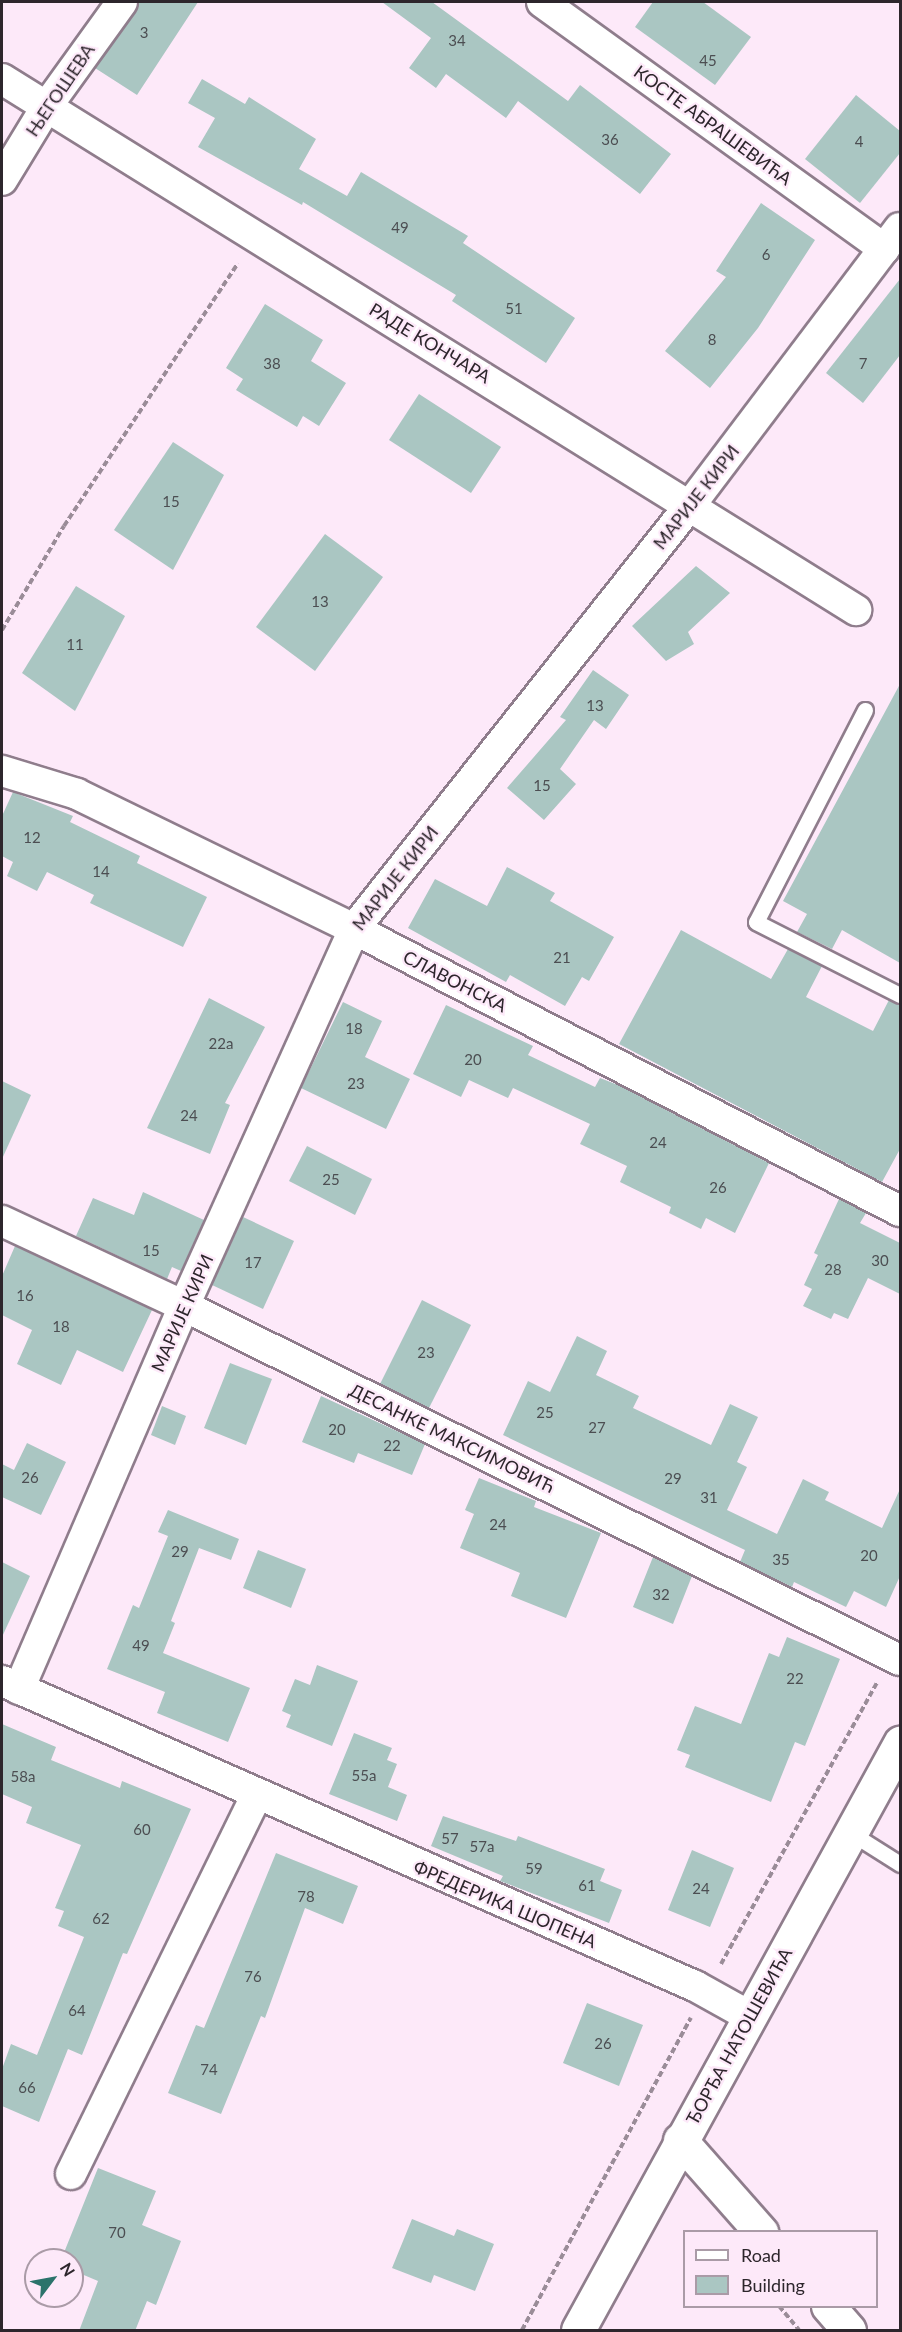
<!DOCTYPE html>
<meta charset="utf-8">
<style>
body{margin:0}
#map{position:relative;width:902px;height:2332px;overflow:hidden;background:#fde9f9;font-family:Lato,sans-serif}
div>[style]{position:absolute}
.building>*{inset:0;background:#aac6c2}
.path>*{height:4px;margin-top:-2px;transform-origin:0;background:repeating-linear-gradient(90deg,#9a8c98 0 6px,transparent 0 9px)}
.roads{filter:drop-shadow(2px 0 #8f7d8c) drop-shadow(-2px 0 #8f7d8c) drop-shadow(0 2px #8f7d8c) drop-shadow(0 -2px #8f7d8c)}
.lane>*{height:15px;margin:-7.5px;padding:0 7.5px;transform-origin:7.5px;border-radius:7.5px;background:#fff}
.street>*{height:30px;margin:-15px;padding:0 15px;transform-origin:15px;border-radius:15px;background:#fff}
.secondary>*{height:33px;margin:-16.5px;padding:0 16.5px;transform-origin:16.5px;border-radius:16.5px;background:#fff}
span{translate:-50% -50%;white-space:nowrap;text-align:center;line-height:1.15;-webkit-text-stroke:4.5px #fde9f9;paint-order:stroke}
.number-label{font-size:15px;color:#4c4e52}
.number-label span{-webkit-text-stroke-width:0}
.street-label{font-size:18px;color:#2d262c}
.frame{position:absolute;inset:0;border:3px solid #2d262c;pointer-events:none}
.legend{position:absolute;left:683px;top:2230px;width:195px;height:78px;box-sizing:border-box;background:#fde9f9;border:2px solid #aa9ba7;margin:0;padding:8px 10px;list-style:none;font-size:18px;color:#2d262c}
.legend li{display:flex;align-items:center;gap:12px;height:30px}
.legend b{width:30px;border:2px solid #aa9ba7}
.north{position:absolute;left:24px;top:2248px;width:60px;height:60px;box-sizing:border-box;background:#fde9f9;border:2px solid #aa9ba7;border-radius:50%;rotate:58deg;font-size:16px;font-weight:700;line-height:24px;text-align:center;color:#2d262c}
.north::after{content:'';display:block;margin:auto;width:21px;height:27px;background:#2b736b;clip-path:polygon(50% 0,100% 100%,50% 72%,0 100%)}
</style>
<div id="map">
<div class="building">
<i style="clip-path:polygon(139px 2px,198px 2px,137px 95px,95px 68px,136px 12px)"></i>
<i style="clip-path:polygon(382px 2px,432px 2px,568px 101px,580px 85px,671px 154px,640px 194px,518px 101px,506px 118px,446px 74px,436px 88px,409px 68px,431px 38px)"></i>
<i style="clip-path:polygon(653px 2px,703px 2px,751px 37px,715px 85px,635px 27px)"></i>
<i style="clip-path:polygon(202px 79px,245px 104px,249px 97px,316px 139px,299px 169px,347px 196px,361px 172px,468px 236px,463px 243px,575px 318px,546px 363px,452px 301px,456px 295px,303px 202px,302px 205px,198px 147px,215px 118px,188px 103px)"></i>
<i style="clip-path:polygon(856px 95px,900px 131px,900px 153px,860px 203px,805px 159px)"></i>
<i style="clip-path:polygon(761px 203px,815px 240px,758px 328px,710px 388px,665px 351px,726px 277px,716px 271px)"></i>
<i style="clip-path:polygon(900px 279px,900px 355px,863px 403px,826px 373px)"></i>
<i style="clip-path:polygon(265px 304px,323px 340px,311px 361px,346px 383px,319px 426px,303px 416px,297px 427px,236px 390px,243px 379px,226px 368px)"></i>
<i style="clip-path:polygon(419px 394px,501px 447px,471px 493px,389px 440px)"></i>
<i style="clip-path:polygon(173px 442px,224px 475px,173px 570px,114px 530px)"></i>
<i style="clip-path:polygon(325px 534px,383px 577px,315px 671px,256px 627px)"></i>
<i style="clip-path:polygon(696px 566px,730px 593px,688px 632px,694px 644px,666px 661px,632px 626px)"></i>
<i style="clip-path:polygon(76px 586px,125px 616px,75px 711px,22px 673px)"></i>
<i style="clip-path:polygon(593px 670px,629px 695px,606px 729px,594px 720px,560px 769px,576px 784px,544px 820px,507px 788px,566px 720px,560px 717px)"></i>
<i style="clip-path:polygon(900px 684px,900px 963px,842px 930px,832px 949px,797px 932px,807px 914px,783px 901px)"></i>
<i style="clip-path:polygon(13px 792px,73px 816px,70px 822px,140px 856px,137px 863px,207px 897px,183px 947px,90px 903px,94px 895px,47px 872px,37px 891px,7px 876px,13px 862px,2px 856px,2px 816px)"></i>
<i style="clip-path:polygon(507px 867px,555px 893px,550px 901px,614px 937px,589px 981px,582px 977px,565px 1006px,510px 975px,506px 982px,408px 928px,435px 879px,487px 906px)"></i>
<i style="clip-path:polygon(681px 930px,771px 979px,788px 949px,822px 966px,806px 997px,873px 1031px,889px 1000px,900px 1005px,900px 1149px,882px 1182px,619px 1044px)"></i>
<i style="clip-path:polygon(209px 998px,265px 1027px,225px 1103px,230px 1105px,210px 1154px,147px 1128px)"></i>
<i style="clip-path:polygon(343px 1002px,382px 1021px,365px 1057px,410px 1079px,386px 1129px,301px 1088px)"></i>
<i style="clip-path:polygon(446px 1005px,533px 1046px,528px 1055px,595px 1087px,600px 1078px,618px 1085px,769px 1163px,735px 1233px,706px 1218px,701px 1229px,669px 1213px,671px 1207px,620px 1182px,627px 1166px,580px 1144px,590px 1124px,513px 1088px,508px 1098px,469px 1080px,461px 1097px,413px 1074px)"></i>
<i style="clip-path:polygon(2px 1081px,31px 1095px,2px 1159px)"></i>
<i style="clip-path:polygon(307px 1146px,372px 1179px,355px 1215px,289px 1181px)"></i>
<i style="clip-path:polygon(143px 1192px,204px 1220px,181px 1271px,172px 1267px,167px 1279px,76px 1236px,93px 1198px,134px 1215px)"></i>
<i style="clip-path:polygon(839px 1199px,866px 1213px,860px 1223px,900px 1243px,900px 1294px,868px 1278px,848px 1319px,834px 1313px,831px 1319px,803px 1306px,812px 1289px,804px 1285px,818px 1255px,814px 1253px)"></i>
<i style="clip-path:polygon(243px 1217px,294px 1241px,263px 1309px,212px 1285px)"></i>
<i style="clip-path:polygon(15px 1246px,152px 1310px,123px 1372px,77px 1350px,61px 1385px,17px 1364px,32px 1330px,2px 1315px,2px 1276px)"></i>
<i style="clip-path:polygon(422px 1300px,471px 1325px,429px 1408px,380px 1384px)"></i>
<i style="clip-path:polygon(577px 1336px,607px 1351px,596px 1375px,639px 1396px,633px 1408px,711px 1445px,730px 1404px,758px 1417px,737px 1462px,747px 1467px,727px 1510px,777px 1534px,803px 1479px,829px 1492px,825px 1500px,882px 1528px,900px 1489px,900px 1576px,886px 1607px,854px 1591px,846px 1607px,794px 1582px,792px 1587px,740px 1562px,745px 1550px,503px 1435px,528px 1381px,550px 1392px)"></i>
<i style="clip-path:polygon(230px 1363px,272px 1379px,246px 1445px,204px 1428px)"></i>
<i style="clip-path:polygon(321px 1396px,425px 1444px,412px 1475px,358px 1453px,354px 1463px,302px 1442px)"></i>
<i style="clip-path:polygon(162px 1406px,186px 1416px,175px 1445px,151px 1435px)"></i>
<i style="clip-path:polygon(27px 1443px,66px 1462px,41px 1515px,2px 1497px,2px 1464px,14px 1470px)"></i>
<i style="clip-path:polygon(479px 1478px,536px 1501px,534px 1507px,601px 1533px,566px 1618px,511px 1596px,520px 1573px,460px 1548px,474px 1514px,465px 1510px)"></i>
<i style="clip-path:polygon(168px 1510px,239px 1539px,231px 1560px,199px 1548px,171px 1621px,175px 1623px,163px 1653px,250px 1688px,228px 1742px,157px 1713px,165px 1692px,107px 1669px,133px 1605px,139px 1608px,168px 1536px,158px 1532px)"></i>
<i style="clip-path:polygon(258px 1550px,306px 1569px,291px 1608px,243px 1588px)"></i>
<i style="clip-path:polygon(653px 1557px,692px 1576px,673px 1624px,633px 1607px)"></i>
<i style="clip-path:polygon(2px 1562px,30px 1576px,2px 1637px)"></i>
<i style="clip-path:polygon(787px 1637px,840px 1659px,805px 1746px,795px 1742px,771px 1802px,685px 1767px,690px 1755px,677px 1750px,695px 1706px,741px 1724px,769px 1653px,779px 1657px)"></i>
<i style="clip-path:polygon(317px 1665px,358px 1681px,332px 1746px,286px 1727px,291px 1715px,282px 1711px,295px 1679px,310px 1685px)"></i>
<i style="clip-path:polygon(2px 1724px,56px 1747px,51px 1760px,120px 1788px,122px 1781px,191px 1809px,127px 1954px,123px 1953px,82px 2055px,68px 2049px,39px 2122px,2px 2106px,2px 2069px,11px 2044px,37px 2055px,84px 1937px,58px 1926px,64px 1911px,55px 1908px,81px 1845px,26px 1823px,32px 1807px,2px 1794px)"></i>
<i style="clip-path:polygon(354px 1733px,392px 1748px,387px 1760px,397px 1764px,388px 1787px,407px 1795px,397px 1821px,329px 1794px)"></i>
<i style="clip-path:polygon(443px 1816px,516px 1841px,518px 1836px,605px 1869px,600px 1881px,622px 1890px,609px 1923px,500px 1881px,503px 1876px,431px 1846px)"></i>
<i style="clip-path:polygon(692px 1850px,734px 1868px,710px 1927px,668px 1910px)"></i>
<i style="clip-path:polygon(276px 1853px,358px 1886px,343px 1924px,305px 1908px,265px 2018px,261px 2016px,221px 2114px,168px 2093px,196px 2025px,204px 2028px)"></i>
<i style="clip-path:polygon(587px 2003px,643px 2025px,619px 2086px,563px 2063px)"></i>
<i style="clip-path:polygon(98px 2168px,156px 2191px,142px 2225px,181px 2241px,156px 2305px,147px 2301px,135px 2331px,79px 2331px,98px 2281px,72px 2270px,72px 2260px,61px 2260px)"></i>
<i style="clip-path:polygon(412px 2219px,454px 2236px,457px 2229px,494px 2244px,475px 2291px,434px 2275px,431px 2283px,392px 2268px)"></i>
</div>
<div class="path">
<i style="left:2px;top:630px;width:121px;rotate:-59.2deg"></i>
<i style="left:64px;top:526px;width:315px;rotate:-56.5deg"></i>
<i style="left:721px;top:1964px;width:322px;rotate:-61deg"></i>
<i style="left:779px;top:2306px;width:31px;rotate:50deg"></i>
<i style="left:522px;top:2330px;width:355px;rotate:-61.6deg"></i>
</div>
<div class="roads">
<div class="lane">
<i style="left:865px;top:710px;width:238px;rotate:117.2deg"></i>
<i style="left:756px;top:922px;width:161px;rotate:26.9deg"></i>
<i style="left:851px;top:1833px;width:58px;rotate:32.3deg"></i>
</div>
<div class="street">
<i style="left:542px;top:2px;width:422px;rotate:35.8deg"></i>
<i style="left:2px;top:79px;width:1006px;rotate:31.87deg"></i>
<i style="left:2px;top:180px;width:87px;rotate:-58.7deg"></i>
<i style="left:47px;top:106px;width:128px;rotate:-54.2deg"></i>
<i style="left:2px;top:771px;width:78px;rotate:17deg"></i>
<i style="left:77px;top:794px;width:308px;rotate:26deg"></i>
<i style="left:354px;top:929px;width:615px;rotate:27.32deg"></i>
<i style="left:2px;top:1221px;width:201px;rotate:25deg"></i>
<i style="left:184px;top:1306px;width:799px;rotate:26.31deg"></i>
<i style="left:2px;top:1681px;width:757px;rotate:23.76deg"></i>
<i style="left:695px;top:1986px;width:64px;rotate:29deg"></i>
<i style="left:19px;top:1689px;width:417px;rotate:-66.7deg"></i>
<i style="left:184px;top:1306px;width:414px;rotate:-65.7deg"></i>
<i style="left:354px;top:929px;width:542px;rotate:-51.59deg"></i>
<i style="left:691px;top:504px;width:346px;rotate:-52.9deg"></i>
<i style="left:71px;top:2174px;width:421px;rotate:-63.9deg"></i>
</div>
<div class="secondary">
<i style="left:680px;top:2140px;width:123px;rotate:48.6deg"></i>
<i style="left:828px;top:2306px;width:32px;rotate:49deg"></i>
<i style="left:578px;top:2330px;width:670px;rotate:-61.25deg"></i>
</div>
</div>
<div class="number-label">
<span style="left:144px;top:33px">3</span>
<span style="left:457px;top:41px">34</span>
<span style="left:708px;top:61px">45</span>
<span style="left:610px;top:140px">36</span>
<span style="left:859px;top:142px">4</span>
<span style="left:400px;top:228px">49</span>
<span style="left:766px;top:255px">6</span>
<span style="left:514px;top:309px">51</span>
<span style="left:712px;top:340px">8</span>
<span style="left:272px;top:364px">38</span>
<span style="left:863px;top:364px">7</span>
<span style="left:171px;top:502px">15</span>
<span style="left:320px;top:602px">13</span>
<span style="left:75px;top:645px">11</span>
<span style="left:595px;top:706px">13</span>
<span style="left:542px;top:786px">15</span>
<span style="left:32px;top:838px">12</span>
<span style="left:101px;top:872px">14</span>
<span style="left:562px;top:958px">21</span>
<span style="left:354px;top:1029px">18</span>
<span style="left:221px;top:1044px">22a</span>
<span style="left:473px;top:1060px">20</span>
<span style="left:356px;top:1084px">23</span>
<span style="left:189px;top:1116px">24</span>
<span style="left:658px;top:1143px">24</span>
<span style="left:331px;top:1180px">25</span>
<span style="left:718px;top:1188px">26</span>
<span style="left:151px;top:1251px">15</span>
<span style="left:880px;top:1261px">30</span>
<span style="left:253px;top:1263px">17</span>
<span style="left:833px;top:1270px">28</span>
<span style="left:25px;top:1296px">16</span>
<span style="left:61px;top:1327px">18</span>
<span style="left:426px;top:1353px">23</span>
<span style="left:545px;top:1413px">25</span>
<span style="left:597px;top:1428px">27</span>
<span style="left:337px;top:1430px">20</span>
<span style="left:392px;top:1446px">22</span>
<span style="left:30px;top:1478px">26</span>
<span style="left:673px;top:1479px">29</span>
<span style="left:709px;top:1498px">31</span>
<span style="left:498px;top:1525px">24</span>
<span style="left:180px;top:1552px">29</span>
<span style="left:869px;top:1556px">20</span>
<span style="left:781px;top:1560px">35</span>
<span style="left:661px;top:1595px">32</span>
<span style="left:141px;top:1646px">49</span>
<span style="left:795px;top:1679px">22</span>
<span style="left:364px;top:1776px">55a</span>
<span style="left:23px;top:1777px">58a</span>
<span style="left:142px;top:1830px">60</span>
<span style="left:450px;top:1839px">57</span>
<span style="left:482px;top:1847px">57a</span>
<span style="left:534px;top:1869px">59</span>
<span style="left:587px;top:1886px">61</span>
<span style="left:701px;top:1889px">24</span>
<span style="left:306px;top:1897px">78</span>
<span style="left:101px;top:1919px">62</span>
<span style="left:253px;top:1977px">76</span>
<span style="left:77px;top:2011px">64</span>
<span style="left:603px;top:2044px">26</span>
<span style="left:209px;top:2070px">74</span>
<span style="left:27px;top:2088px">66</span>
<span style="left:117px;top:2233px">70</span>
</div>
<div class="street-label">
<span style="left:60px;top:90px;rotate:-56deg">ЊЕГОШЕВА</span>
<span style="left:713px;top:125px;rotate:36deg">КОСТЕ АБРАШЕВИЋА</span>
<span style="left:430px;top:343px;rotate:31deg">РАДЕ КОНЧАРА</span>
<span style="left:696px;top:497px;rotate:-52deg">МАРИЈЕ КИРИ</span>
<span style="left:395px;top:878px;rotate:-52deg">МАРИЈЕ КИРИ</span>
<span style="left:455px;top:981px;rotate:27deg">СЛАВОНСКА</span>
<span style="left:182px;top:1313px;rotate:-66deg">МАРИЈЕ КИРИ</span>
<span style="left:452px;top:1438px;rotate:26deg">ДЕСАНКЕ МАКСИМОВИЋ</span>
<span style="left:505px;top:1904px;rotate:23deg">ФРЕДЕРИКА ШОПЕНА</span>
<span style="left:739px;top:2036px;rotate:-61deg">ЂОРЂА НАТОШЕВИЋА</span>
</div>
<div class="frame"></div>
<ul class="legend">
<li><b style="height:8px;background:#fff"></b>Road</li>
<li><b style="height:16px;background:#aac6c2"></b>Building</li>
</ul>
<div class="north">N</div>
</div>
